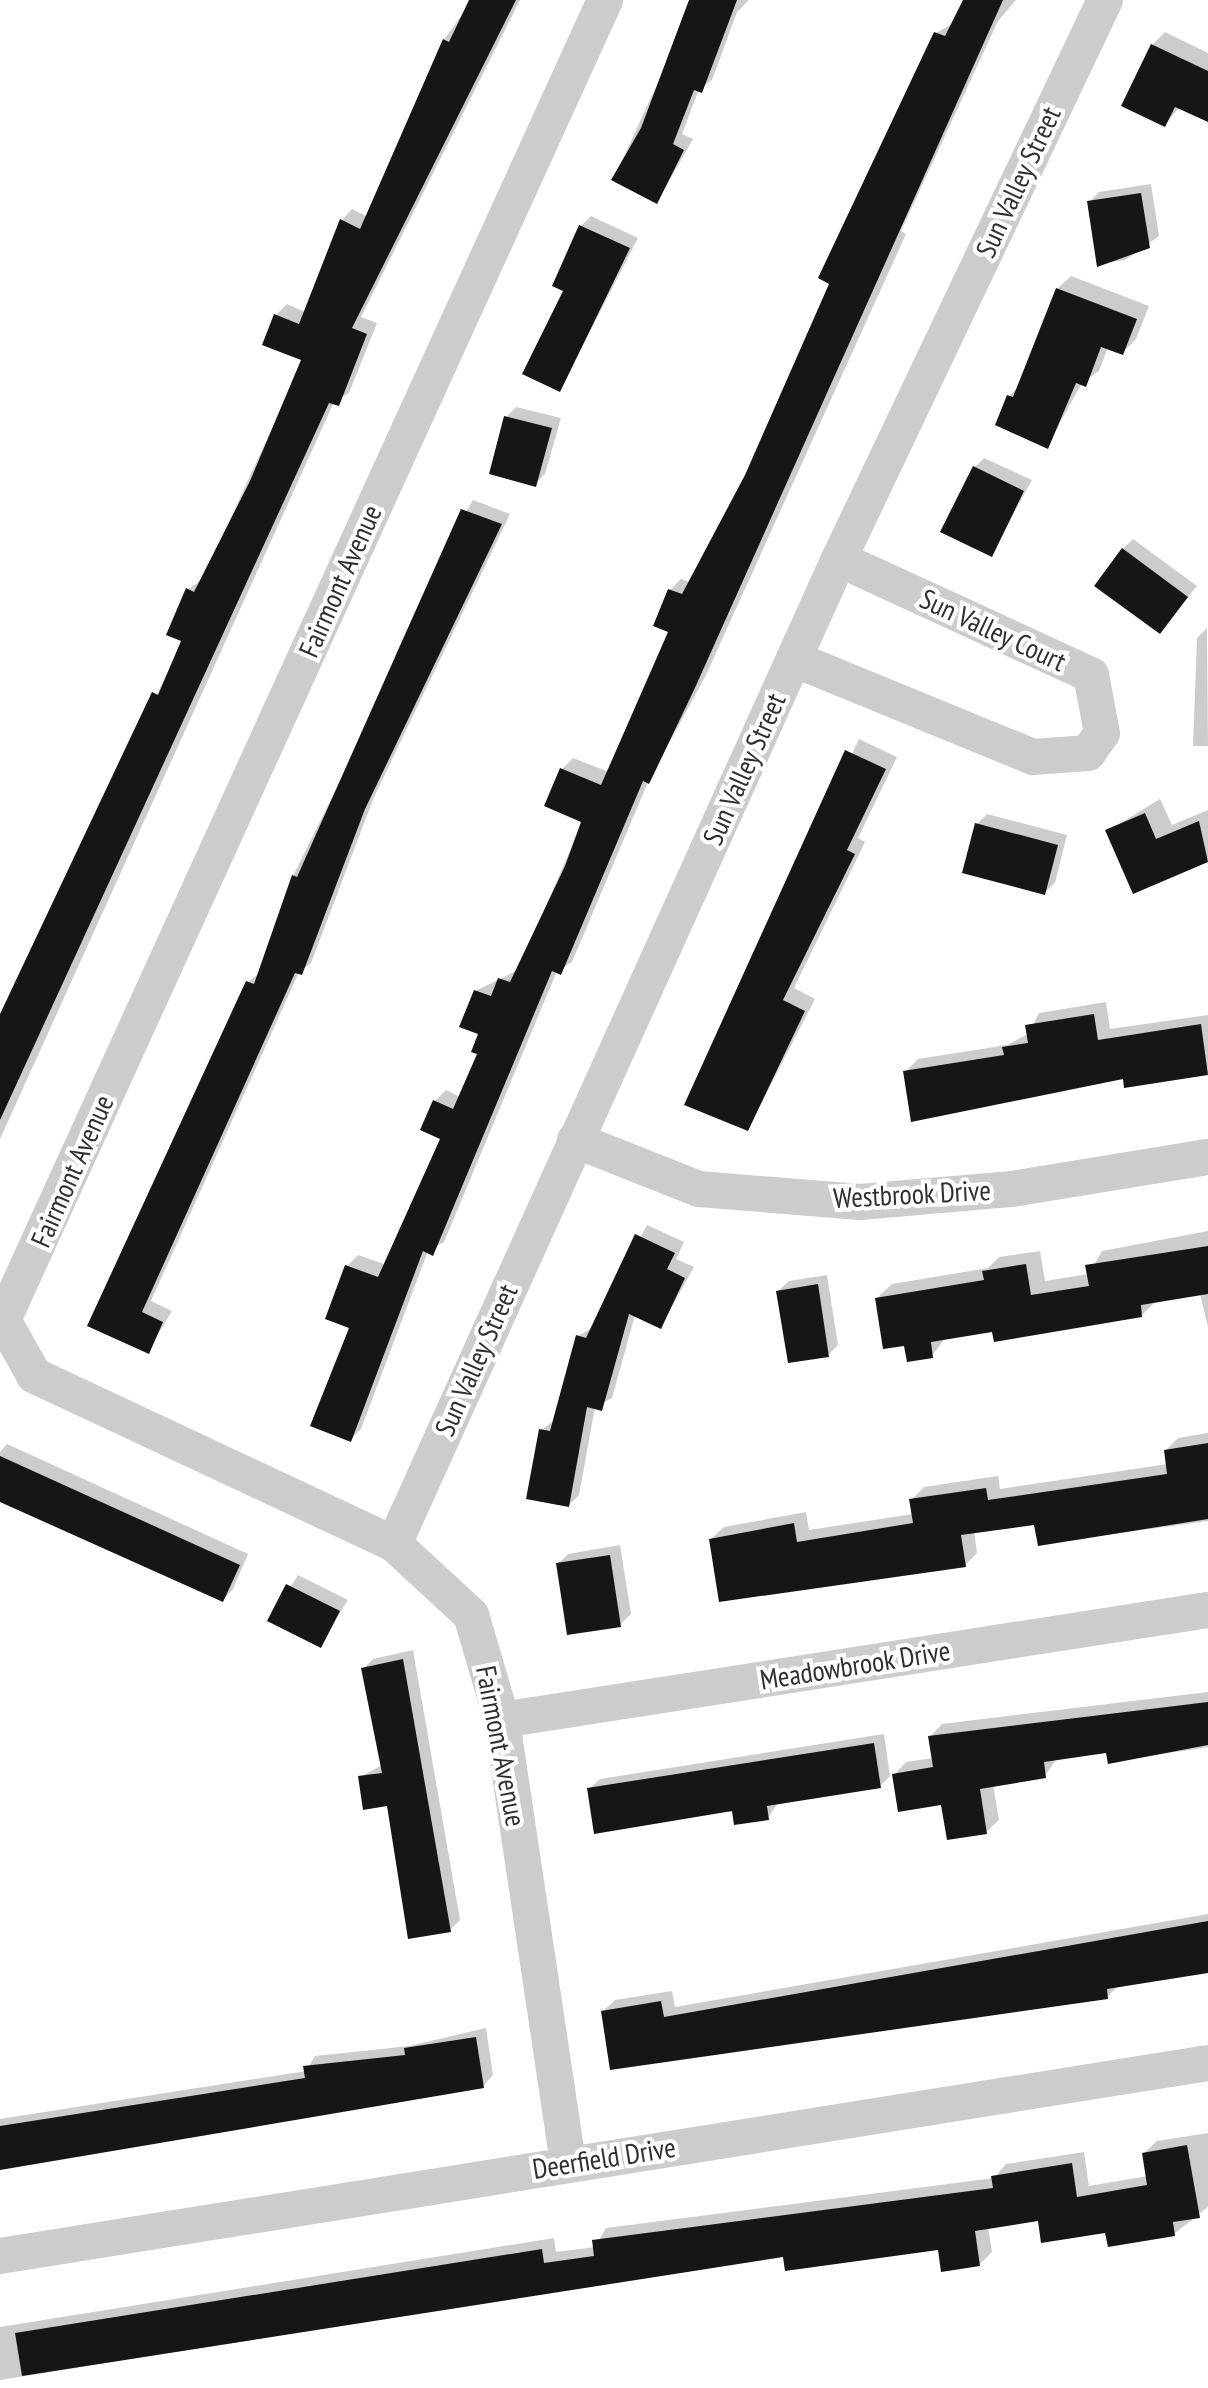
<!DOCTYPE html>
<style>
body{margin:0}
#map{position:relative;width:1208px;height:2388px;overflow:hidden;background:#fff;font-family:"PT Sans Narrow",sans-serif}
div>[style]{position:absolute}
.shadow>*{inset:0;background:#0003}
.building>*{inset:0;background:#161616}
.minor>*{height:36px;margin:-18px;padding:0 18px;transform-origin:18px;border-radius:18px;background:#ccc}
span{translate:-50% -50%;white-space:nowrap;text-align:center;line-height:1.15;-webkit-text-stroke:8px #fff;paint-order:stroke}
.street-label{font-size:28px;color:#2f2f2f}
</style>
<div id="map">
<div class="shadow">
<i style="clip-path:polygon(472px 0,520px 0,361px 317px,377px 323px,349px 393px,334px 402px,0 1139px,0 1023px,183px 640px,187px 590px,202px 580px,304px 359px,265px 344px,276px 315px,287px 304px,305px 312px,342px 220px,352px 209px,368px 217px,444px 40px)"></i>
<i style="clip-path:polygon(696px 0,749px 0,737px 12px,712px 80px,699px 89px,682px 134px,693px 139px,657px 202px,613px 180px)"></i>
<i style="clip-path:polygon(965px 0,1016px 0,998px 21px,901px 231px,906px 234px,705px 677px,648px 782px,572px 962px,557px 971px,444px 1242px,428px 1251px,361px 1429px,350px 1440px,347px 1266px,358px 1255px,384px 1264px,443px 1138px,435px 1101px,446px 1090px,460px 1097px,479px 1053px,475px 991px,518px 970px,583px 821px,547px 805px,562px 769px,573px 758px,609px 772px,671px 631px,656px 625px,670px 590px,681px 579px,690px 582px,747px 476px,936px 33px,952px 24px)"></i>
<i style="clip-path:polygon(1165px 32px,1208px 53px,1208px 120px,1180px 107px,1165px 124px,1152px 45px)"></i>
<i style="clip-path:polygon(1151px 184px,1159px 236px,1125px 260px,1099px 264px,1089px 202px,1099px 192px)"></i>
<i style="clip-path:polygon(591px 216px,638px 238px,560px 390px,566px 290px,581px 226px)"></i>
<i style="clip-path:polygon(1071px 276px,1149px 306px,1136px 339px,1122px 353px,1108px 347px,1099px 371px,1082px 383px,1047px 446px,1009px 396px,1020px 385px,1057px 289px)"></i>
<i style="clip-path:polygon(516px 407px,561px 418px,545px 474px,535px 484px,506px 417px)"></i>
<i style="clip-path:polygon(984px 458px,1032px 480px,991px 555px,974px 468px)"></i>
<i style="clip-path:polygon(473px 500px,510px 514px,374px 797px,311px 963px,299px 972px,151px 1301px,172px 1311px,148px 1351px,90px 1325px,248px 982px,260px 973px,293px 876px,401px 658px,395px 656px,438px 562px)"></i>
<i style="clip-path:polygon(1133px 539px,1197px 586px,1160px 631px,1123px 549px)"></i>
<i style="clip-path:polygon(1207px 628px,1208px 746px,1193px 746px,1197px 638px)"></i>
<i style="clip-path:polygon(859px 739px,897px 757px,858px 838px,865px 842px,794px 988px,815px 999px,748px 1129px,686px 1104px)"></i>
<i style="clip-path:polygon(1160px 799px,1172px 825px,1208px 810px,1208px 859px,1134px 891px,1108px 831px)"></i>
<i style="clip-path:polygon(987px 814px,1067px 835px,1055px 883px,1044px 893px,977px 824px)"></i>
<i style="clip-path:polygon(1106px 1002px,1110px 1029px,1208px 1015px,1208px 1073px,1126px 1086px,1125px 1076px,905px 1072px,918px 1059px,1007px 1045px,1028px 1034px,1039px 1013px)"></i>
<i style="clip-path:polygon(647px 1225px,684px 1242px,676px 1259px,694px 1267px,661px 1326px,635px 1315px,612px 1398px,595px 1407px,579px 1495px,569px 1505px,541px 1430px,555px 1420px,578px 1336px,594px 1327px)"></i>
<i style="clip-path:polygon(1208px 1231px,1208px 1327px,1200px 1294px,1156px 1301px,1142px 1315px,946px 1337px,932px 1356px,906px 1344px,877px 1298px,892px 1284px,988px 1268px,999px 1257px,1040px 1251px,1045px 1281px,1089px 1274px,1102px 1251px)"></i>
<i style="clip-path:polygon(827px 1275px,838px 1345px,828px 1355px,778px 1291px,789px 1281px)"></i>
<i style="clip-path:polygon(1208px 1433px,1208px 1521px,1039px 1544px,1036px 1523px,974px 1531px,977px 1553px,965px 1565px,711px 1539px,724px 1527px,806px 1512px,809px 1530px,913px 1514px,911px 1500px,924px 1487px,998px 1476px,1000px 1489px,1168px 1464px,1166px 1450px,1178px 1438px)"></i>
<i style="clip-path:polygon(7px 1444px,248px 1554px,233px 1589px,223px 1600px,0 1499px,0 1452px)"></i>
<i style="clip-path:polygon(620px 1545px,631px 1614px,620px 1625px,558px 1564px,568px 1554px)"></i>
<i style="clip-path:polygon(298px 1575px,348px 1600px,320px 1645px,270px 1620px)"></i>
<i style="clip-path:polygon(413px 1650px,460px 1920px,450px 1930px,389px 1804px,360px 1777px,382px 1765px,363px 1669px,373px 1659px)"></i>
<i style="clip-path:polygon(1208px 1692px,1208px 1747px,1110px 1762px,1108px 1750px,1057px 1758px,1045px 1776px,993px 1784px,999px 1820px,986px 1832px,894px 1775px,906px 1762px,933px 1758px,930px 1737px,942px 1724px)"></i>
<i style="clip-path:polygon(884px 1734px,890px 1776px,880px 1786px,778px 1803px,768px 1818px,589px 1789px,600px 1779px)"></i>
<i style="clip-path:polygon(1208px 1914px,1208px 1971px,1119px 1985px,1107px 1997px,612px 2068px,603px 2011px,615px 2000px,672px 1991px,675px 2007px)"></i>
<i style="clip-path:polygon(486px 2028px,493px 2075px,483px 2086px,0 2167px,0 2119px,306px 2071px,315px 2056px,409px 2046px)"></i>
<i style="clip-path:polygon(1208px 2133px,1208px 2207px,1174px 2234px,1039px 2219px,988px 2227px,992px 2252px,980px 2264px,940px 2248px,785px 2255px,0 2380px,0 2327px,554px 2238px,556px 2252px,595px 2247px,606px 2228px,994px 2178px,1006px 2164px,1084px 2152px,1089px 2186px,1148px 2176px,1144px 2153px,1157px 2141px)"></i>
</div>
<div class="building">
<i style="clip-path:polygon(469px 0,516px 0,352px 328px,367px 334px,339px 406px,329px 403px,0 1120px,0 1014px,152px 692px,158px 695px,181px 641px,166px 635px,186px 588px,194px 592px,250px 481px,301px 360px,262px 345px,274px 314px,299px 324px,340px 219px,360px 229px,443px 39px,449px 42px)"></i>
<i style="clip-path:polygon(689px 0,737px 0,702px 93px,694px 90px,673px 144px,684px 150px,657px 204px,611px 180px,641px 128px)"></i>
<i style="clip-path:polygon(963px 0,1003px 0,694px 690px,649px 784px,643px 781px,561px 975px,552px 971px,433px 1256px,423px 1251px,351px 1442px,310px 1426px,349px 1328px,325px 1319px,345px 1265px,378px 1277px,440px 1139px,420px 1130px,433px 1100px,453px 1109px,477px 1054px,471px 1052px,478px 1034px,459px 1027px,474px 990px,491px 996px,498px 978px,510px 982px,565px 866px,581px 822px,544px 806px,560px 768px,601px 785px,668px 632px,653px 626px,668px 589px,682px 594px,745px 475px,829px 284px,818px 278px,934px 32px,945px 36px)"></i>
<i style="clip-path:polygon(1151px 44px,1208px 71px,1208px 122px,1175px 107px,1165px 127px,1121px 106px)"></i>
<i style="clip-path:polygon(1141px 193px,1150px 248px,1097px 267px,1087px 201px)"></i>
<i style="clip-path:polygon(579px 225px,630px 248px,560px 392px,522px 374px,563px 291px,552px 286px)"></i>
<i style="clip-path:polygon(1056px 288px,1137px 319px,1123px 355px,1101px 347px,1086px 387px,1076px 383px,1048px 449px,995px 425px,1007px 395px,1013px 397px)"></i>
<i style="clip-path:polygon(504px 416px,552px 428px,536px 487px,489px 474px)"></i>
<i style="clip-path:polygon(973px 466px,1024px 491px,992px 557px,940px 532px)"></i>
<i style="clip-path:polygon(461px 509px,502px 524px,365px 809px,302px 975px,295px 973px,142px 1312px,163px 1322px,149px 1354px,87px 1326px,246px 981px,254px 984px,292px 875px,297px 877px)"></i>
<i style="clip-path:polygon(1122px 548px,1188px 597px,1160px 634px,1094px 586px)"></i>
<i style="clip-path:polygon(845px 750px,886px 769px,847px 850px,855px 854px,783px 1000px,805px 1011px,748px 1131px,684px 1105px)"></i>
<i style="clip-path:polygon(1145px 813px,1156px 839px,1199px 821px,1208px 862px,1133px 894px,1105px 830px)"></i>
<i style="clip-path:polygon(975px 823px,1058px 845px,1045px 895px,962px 873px)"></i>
<i style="clip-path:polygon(1094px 1014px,1098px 1040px,1201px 1024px,1208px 1075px,1124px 1088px,1123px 1079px,911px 1122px,903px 1071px,1004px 1055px,1002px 1047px,1028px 1043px,1025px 1025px)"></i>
<i style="clip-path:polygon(635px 1234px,675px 1253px,667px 1269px,685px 1278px,661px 1329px,629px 1314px,602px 1411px,587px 1407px,569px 1507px,526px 1499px,539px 1429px,550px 1431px,576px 1335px,586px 1338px)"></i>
<i style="clip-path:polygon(1208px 1246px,1208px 1294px,1141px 1305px,1142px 1317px,994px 1342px,992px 1332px,931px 1342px,933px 1358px,907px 1362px,904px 1346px,883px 1349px,875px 1298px,984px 1280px,982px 1271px,1026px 1264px,1031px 1295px,1089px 1286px,1085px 1265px)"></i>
<i style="clip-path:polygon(818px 1284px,829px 1357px,788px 1363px,776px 1291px)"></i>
<i style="clip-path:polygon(1208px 1443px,1208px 1519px,1038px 1546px,1034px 1525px,961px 1535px,966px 1567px,719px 1602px,709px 1539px,794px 1523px,797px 1542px,913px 1523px,909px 1499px,986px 1488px,988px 1500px,1167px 1474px,1164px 1450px)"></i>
<i style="clip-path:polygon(0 1456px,240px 1565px,223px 1602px,0 1502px)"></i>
<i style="clip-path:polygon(610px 1555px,621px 1627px,567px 1635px,556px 1563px)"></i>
<i style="clip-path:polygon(286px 1584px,340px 1611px,321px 1648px,267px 1621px)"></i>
<i style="clip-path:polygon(403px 1659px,451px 1932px,408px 1939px,387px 1806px,363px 1810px,358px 1776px,382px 1773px,361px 1668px)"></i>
<i style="clip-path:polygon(1208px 1702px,1208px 1745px,1108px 1764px,1106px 1753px,1044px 1762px,1046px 1778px,980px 1789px,987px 1834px,947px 1840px,941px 1805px,898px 1812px,892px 1774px,933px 1767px,928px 1736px)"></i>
<i style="clip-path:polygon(874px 1743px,881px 1788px,767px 1806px,769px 1820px,734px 1825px,732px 1811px,594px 1834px,587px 1788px)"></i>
<i style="clip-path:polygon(1208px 1921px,1208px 1973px,1107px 1989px,1108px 1999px,610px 2070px,601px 2011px,661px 2001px,664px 2017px)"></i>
<i style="clip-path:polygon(476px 2037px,484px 2088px,0 2170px,0 2126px,305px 2078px,303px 2066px,405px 2055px,404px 2048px)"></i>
<i style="clip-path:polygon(1187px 2145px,1200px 2218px,1173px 2222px,1175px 2236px,1108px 2247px,1105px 2233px,1041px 2243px,1038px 2221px,975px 2231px,980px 2266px,941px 2272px,938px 2250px,785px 2271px,783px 2257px,22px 2376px,15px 2333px,542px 2249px,544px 2263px,594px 2256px,592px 2240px,993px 2188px,991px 2176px,1072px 2163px,1077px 2197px,1147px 2185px,1142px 2153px)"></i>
</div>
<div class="minor">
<i style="left:794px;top:659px;width:258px;rotate:22.3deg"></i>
<i style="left:1033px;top:757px;width:55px;rotate:-4.2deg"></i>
<i style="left:1088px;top:753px;width:24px;rotate:-55deg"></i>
<i style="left:1102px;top:733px;width:59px;rotate:-100.7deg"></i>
<i style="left:1091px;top:675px;width:277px;rotate:-155.3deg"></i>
<i style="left:575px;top:1140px;width:133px;rotate:21.6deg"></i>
<i style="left:699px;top:1189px;width:162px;rotate:4.6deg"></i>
<i style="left:860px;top:1202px;width:153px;rotate:-4.9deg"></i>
<i style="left:1012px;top:1189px;width:199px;rotate:-9.3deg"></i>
<i style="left:394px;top:1544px;width:1081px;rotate:-65.69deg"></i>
<i style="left:839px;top:559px;width:619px;rotate:-64.55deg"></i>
<i style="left:502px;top:1720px;width:715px;rotate:-8.86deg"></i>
<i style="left:568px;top:2163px;width:448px;rotate:-98.5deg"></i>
<i style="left:502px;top:1720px;width:109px;rotate:-106.4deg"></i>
<i style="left:471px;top:1615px;width:105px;rotate:-137.3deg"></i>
<i style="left:394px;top:1544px;width:398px;rotate:-154.9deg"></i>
<i style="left:34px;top:1375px;width:63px;rotate:-119.4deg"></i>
<i style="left:3px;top:1320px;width:1451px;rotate:-65.48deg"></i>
<i style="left:0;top:2256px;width:1223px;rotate:-9.08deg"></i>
</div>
<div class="street-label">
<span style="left:1018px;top:182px;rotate:-65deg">Sun Valley Street</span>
<span style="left:340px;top:581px;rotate:-66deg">Fairmont Avenue</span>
<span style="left:993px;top:630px;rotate:25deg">Sun Valley Court</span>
<span style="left:744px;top:769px;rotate:-66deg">Sun Valley Street</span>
<span style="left:72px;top:1171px;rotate:-66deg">Fairmont Avenue</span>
<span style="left:912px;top:1194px;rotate:-3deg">Westbrook Drive</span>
<span style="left:476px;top:1360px;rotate:-66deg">Sun Valley Street</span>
<span style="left:855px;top:1665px;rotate:-9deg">Meadowbrook Drive</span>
<span style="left:501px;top:1746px;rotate:79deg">Fairmont Avenue</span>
<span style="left:604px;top:2158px;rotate:-9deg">Deerfield Drive</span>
</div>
</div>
